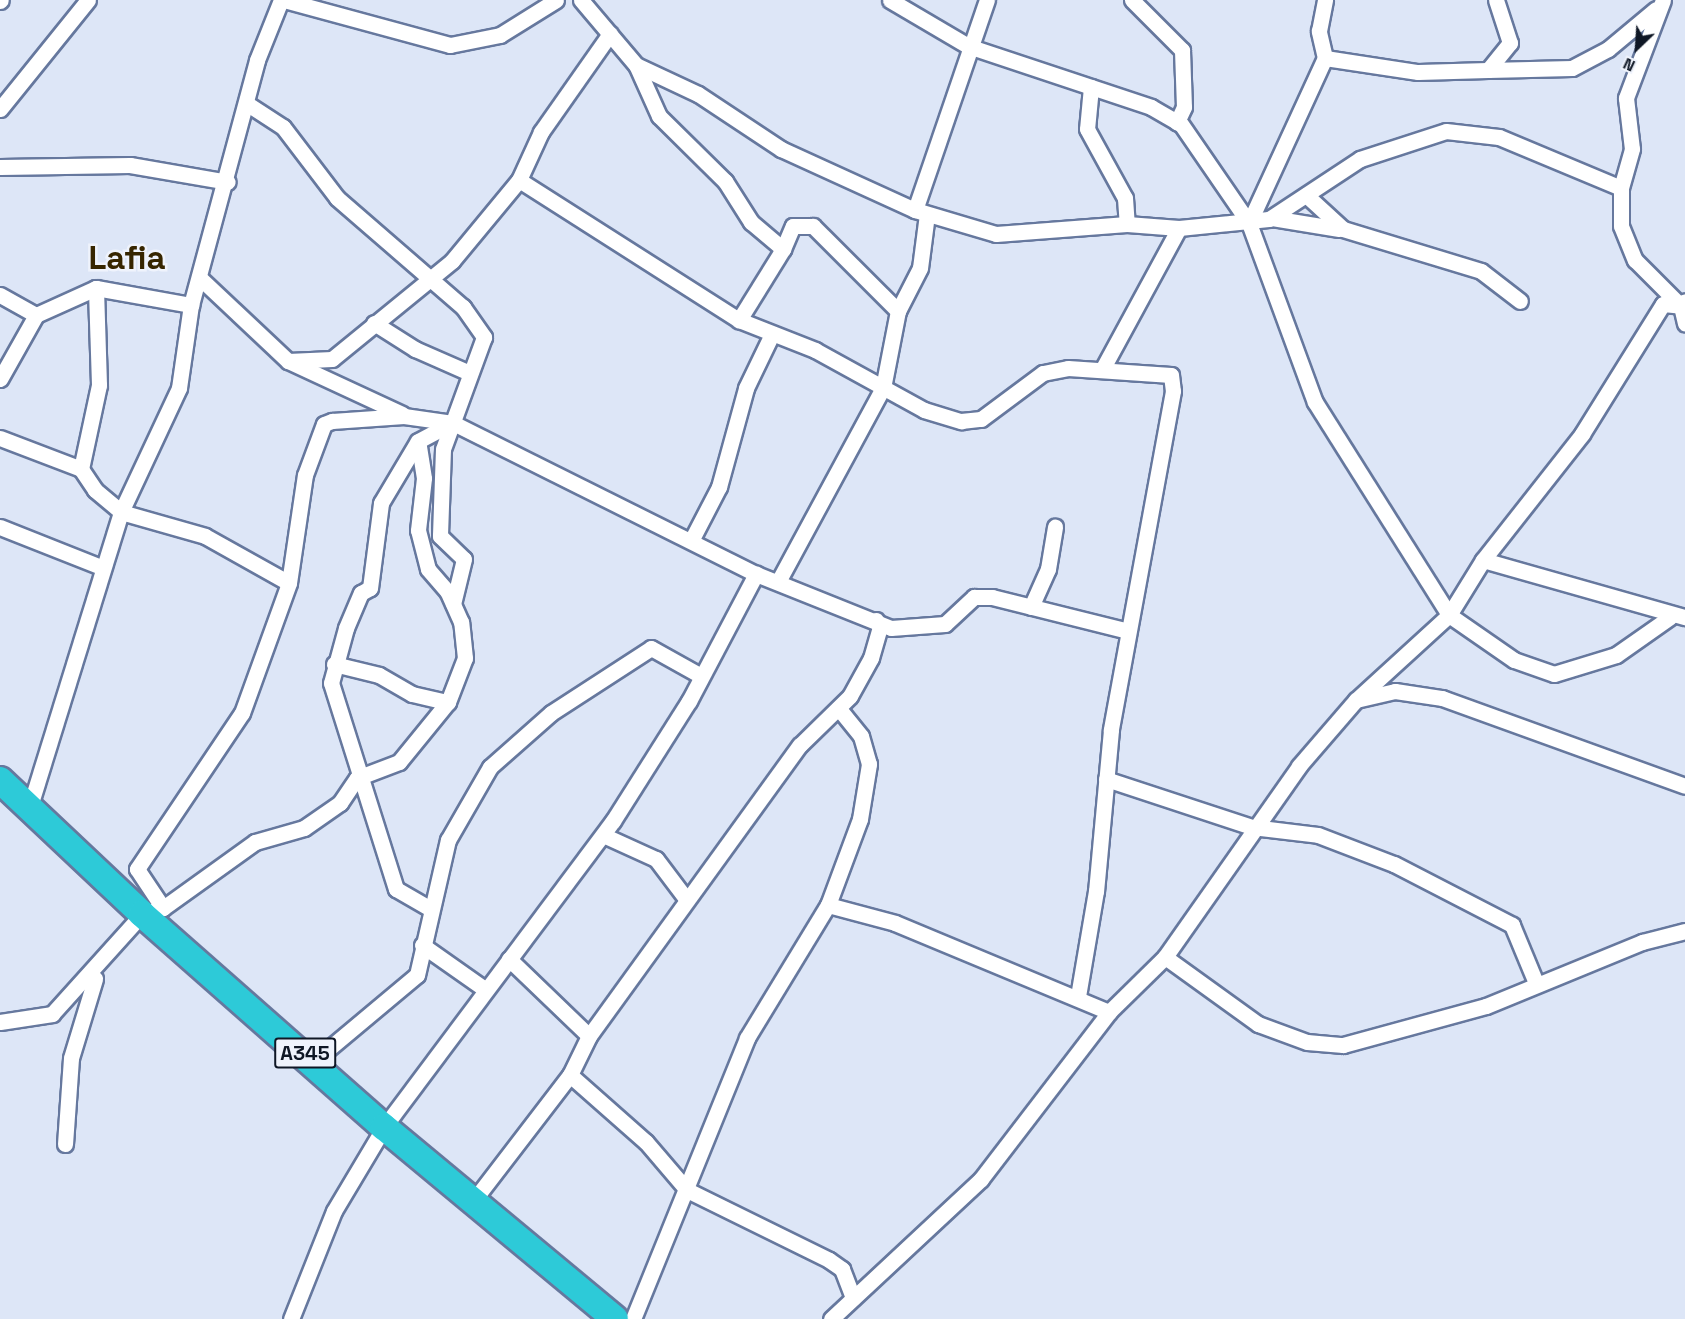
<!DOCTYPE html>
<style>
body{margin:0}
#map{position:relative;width:1685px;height:1319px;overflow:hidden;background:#dde6f7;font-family:"Space Grotesk",sans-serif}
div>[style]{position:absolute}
.roads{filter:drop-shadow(2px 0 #66789e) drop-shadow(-2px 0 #66789e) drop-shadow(0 2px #66789e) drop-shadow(0 -2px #66789e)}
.street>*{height:15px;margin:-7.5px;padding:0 7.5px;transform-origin:7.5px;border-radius:7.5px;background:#fff}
.highway>*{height:26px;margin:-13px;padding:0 13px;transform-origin:13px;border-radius:13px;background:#2dcad8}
span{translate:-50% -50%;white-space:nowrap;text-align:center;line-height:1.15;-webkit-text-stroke:5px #eff3fc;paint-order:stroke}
.shield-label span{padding:2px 4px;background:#eff3fc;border:2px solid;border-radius:4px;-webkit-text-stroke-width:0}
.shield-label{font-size:20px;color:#0f1725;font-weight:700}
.town-label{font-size:33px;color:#372600;font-weight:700}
.north{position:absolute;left:1607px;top:18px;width:60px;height:60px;-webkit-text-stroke:4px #eff3fc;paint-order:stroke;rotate:205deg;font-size:16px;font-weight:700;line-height:24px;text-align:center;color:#0f1725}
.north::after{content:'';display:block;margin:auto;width:21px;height:27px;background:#0f1725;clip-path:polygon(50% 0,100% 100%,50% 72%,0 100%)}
</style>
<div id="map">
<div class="roads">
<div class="street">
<i style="left:284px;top:0;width:172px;rotate:15.2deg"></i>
<i style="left:450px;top:45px;width:51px;rotate:-11.3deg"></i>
<i style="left:500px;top:35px;width:66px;rotate:-32deg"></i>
<i style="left:581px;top:0;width:85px;rotate:49.8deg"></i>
<i style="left:636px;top:65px;width:68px;rotate:25.1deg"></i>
<i style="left:698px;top:94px;width:100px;rotate:33.5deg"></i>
<i style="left:781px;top:149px;width:147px;rotate:24.5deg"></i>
<i style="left:915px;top:210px;width:84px;rotate:16.5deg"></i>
<i style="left:996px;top:234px;width:131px;rotate:-4.4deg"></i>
<i style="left:1127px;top:224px;width:52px;rotate:4.4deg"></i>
<i style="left:1179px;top:228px;width:90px;rotate:-5.7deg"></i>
<i style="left:1269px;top:219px;width:109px;rotate:-33.4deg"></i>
<i style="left:1360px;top:159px;width:90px;rotate:-18deg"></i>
<i style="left:1446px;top:131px;width:53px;rotate:6.5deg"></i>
<i style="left:1499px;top:137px;width:132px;rotate:22.7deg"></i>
<i style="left:890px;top:0;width:91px;rotate:30.5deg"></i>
<i style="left:968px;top:46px;width:193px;rotate:18.4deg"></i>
<i style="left:1151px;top:107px;width:34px;rotate:30deg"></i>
<i style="left:1181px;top:124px;width:120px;rotate:55.5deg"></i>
<i style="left:1249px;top:223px;width:191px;rotate:69.8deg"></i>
<i style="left:1315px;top:402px;width:252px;rotate:57.8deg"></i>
<i style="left:1449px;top:615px;width:79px;rotate:34.7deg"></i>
<i style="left:1514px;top:660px;width:42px;rotate:19.3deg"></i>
<i style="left:1554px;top:674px;width:65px;rotate:-17deg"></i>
<i style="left:1616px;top:655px;width:66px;rotate:-35.1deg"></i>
<i style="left:1132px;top:0;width:71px;rotate:45deg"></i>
<i style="left:1182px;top:50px;width:57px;rotate:88deg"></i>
<i style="left:1184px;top:107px;width:17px;rotate:115deg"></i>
<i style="left:1663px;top:0;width:105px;rotate:110.7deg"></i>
<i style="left:1626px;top:98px;width:51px;rotate:83.3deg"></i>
<i style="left:1632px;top:149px;width:41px;rotate:105.8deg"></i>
<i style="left:1621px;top:188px;width:38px;rotate:90deg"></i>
<i style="left:1621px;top:226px;width:37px;rotate:68deg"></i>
<i style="left:1635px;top:260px;width:65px;rotate:45deg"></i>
<i style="left:1681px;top:306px;width:18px;rotate:77deg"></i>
<i style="left:0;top:1px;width:1px;rotate:-45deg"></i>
<i style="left:1325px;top:58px;width:94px;rotate:8.6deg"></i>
<i style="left:1418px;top:72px;width:70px;rotate:-1.6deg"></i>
<i style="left:1488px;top:70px;width:35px;rotate:-51deg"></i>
<i style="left:1510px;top:43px;width:45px;rotate:-108deg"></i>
<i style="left:637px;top:67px;width:54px;rotate:65.8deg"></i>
<i style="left:659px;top:116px;width:93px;rotate:44.6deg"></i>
<i style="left:725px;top:181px;width:49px;rotate:57.6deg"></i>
<i style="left:751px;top:222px;width:42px;rotate:40.2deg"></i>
<i style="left:783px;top:249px;width:84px;rotate:121.8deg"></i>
<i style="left:1488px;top:70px;width:84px;rotate:-1.4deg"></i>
<i style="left:1572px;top:68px;width:41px;rotate:-27.8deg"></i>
<i style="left:1608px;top:49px;width:62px;rotate:-39.8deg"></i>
<i style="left:1091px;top:87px;width:42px;rotate:95.4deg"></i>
<i style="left:1087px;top:129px;width:79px;rotate:61.2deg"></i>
<i style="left:1125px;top:198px;width:26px;rotate:86deg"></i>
<i style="left:246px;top:103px;width:44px;rotate:33deg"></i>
<i style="left:283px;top:127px;width:89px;rotate:52.7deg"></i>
<i style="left:337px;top:198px;width:167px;rotate:40.9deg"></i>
<i style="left:463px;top:307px;width:37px;rotate:55deg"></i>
<i style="left:484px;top:337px;width:119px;rotate:110.1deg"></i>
<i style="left:443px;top:449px;width:87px;rotate:92deg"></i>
<i style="left:440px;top:536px;width:33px;rotate:44deg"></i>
<i style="left:464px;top:559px;width:46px;rotate:103.7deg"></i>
<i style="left:0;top:109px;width:140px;rotate:-51.1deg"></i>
<i style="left:0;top:167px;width:130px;rotate:-0.9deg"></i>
<i style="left:130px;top:165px;width:99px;rotate:9.8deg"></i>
<i style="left:519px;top:180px;width:261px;rotate:32.5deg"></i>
<i style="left:739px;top:320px;width:82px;rotate:21.5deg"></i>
<i style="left:815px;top:350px;width:124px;rotate:28.8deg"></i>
<i style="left:924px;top:410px;width:39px;rotate:17deg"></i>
<i style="left:961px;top:421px;width:20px;rotate:-6deg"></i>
<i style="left:981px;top:419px;width:77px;rotate:-36.6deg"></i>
<i style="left:1043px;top:373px;width:25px;rotate:-11deg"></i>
<i style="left:1068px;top:368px;width:103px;rotate:3.9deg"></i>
<i style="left:1171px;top:375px;width:16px;rotate:83deg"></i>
<i style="left:1173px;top:391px;width:345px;rotate:100.4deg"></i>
<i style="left:1111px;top:730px;width:162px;rotate:95.3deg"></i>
<i style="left:1096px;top:891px;width:107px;rotate:99.7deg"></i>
<i style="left:1306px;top:195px;width:50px;rotate:42.6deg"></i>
<i style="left:1343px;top:229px;width:144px;rotate:16.9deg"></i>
<i style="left:1481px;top:271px;width:49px;rotate:37.6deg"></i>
<i style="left:915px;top:210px;width:222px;rotate:-71.1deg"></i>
<i style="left:1272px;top:218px;width:68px;rotate:9.3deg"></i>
<i style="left:1249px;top:223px;width:182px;rotate:-65.3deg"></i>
<i style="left:1325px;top:58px;width:28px;rotate:-103deg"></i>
<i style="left:1319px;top:31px;width:32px;rotate:-79deg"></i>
<i style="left:783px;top:249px;width:25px;rotate:-67deg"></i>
<i style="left:793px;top:226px;width:20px"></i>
<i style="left:813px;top:226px;width:120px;rotate:45deg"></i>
<i style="left:202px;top:280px;width:118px;rotate:43.3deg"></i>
<i style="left:288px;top:361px;width:126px;rotate:24.9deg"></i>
<i style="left:0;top:295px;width:41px;rotate:29.1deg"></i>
<i style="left:374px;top:323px;width:49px;rotate:32.4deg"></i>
<i style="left:415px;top:349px;width:60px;rotate:23.6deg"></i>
<i style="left:288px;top:361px;width:44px;rotate:-2.6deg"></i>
<i style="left:332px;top:359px;width:155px;rotate:-39.2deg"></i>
<i style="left:452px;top:261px;width:105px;rotate:-50.4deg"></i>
<i style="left:519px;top:180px;width:53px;rotate:-65.4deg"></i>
<i style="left:541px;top:132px;width:120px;rotate:-54.9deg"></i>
<i style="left:1103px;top:368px;width:159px;rotate:-61.5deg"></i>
<i style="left:0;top:379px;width:73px;rotate:-60.6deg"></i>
<i style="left:36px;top:315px;width:66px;rotate:-24.2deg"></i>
<i style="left:96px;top:288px;width:97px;rotate:10.1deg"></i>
<i style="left:0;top:438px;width:87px;rotate:20.9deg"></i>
<i style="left:81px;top:469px;width:25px;rotate:56deg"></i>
<i style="left:95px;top:490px;width:34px;rotate:40deg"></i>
<i style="left:121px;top:512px;width:87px;rotate:15.9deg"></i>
<i style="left:205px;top:536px;width:96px;rotate:29.2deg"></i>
<i style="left:81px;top:469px;width:86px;rotate:-77.9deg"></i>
<i style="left:99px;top:385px;width:97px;rotate:-91.8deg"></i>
<i style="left:0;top:527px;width:109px;rotate:21.6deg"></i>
<i style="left:692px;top:539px;width:59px;rotate:-62.6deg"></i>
<i style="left:719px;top:487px;width:103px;rotate:-74.7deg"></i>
<i style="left:746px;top:388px;width:60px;rotate:-64.3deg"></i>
<i style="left:1483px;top:560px;width:210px;rotate:15.8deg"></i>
<i style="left:779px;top:580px;width:218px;rotate:-61.6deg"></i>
<i style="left:883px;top:388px;width:78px;rotate:-79deg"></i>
<i style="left:898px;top:311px;width:48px;rotate:-62.9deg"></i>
<i style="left:920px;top:268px;width:54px;rotate:-82.6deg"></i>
<i style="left:1031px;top:607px;width:42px;rotate:-65.9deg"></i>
<i style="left:1048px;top:569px;width:43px;rotate:-80.5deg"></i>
<i style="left:334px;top:664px;width:46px;rotate:13.7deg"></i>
<i style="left:379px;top:675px;width:38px;rotate:30deg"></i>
<i style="left:412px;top:694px;width:37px;rotate:13deg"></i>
<i style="left:1356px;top:700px;width:40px;rotate:-13deg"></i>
<i style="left:1395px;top:691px;width:48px;rotate:8.5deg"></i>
<i style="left:1442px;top:698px;width:258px;rotate:19.9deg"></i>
<i style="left:1106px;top:779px;width:154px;rotate:18.2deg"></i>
<i style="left:1252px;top:827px;width:66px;rotate:6.9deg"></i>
<i style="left:1318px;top:835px;width:81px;rotate:20.9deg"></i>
<i style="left:1394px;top:864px;width:133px;rotate:27.3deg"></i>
<i style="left:1512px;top:925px;width:63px;rotate:67.5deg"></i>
<i style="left:30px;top:806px;width:308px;rotate:-72.8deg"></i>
<i style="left:121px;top:512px;width:137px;rotate:-64.9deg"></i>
<i style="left:179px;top:388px;width:84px;rotate:-81.8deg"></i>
<i style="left:191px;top:305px;width:254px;rotate:-74.9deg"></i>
<i style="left:257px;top:60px;width:65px;rotate:-68.2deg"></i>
<i style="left:603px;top:835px;width:58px;rotate:24.4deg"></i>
<i style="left:656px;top:859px;width:51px;rotate:52.9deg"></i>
<i style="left:828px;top:905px;width:69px;rotate:15deg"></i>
<i style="left:895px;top:923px;width:232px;rotate:22.6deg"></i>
<i style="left:163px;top:908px;width:47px;rotate:-123.7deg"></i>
<i style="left:137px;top:869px;width:188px;rotate:-56.1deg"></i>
<i style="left:242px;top:713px;width:138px;rotate:-70.1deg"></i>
<i style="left:289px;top:583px;width:109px;rotate:-81.6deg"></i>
<i style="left:305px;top:475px;width:54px;rotate:-69.6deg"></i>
<i style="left:324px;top:424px;width:9px;rotate:-21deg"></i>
<i style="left:332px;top:421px;width:72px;rotate:-4deg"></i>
<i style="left:404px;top:416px;width:49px;rotate:8.1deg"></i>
<i style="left:453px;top:423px;width:339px;rotate:26.5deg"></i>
<i style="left:756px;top:574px;width:145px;rotate:21.8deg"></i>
<i style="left:891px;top:628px;width:54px;rotate:-4.2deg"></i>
<i style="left:945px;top:624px;width:40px;rotate:-43deg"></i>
<i style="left:974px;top:597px;width:18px"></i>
<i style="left:992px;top:597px;width:140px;rotate:14deg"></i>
<i style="left:429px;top:908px;width:38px;rotate:-150deg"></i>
<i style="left:396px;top:889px;width:216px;rotate:-107.5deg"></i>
<i style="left:331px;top:683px;width:57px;rotate:-74.7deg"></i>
<i style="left:346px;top:628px;width:38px;rotate:-67deg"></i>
<i style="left:361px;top:593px;width:10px;rotate:-29deg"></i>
<i style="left:370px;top:588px;width:86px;rotate:-82.6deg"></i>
<i style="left:381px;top:503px;width:72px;rotate:-59.2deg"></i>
<i style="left:418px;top:441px;width:36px;rotate:-28deg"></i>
<i style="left:422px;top:945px;width:78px;rotate:35.1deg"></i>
<i style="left:1165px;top:957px;width:115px;rotate:35.8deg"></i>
<i style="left:1258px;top:1024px;width:52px;rotate:20.2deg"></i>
<i style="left:1307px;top:1042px;width:36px;rotate:5deg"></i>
<i style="left:1343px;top:1045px;width:148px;rotate:-15.3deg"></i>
<i style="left:1486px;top:1006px;width:169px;rotate:-22.3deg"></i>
<i style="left:1642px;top:942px;width:44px;rotate:-14.3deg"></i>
<i style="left:509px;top:959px;width:111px;rotate:43.9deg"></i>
<i style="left:0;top:1022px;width:53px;rotate:-8.7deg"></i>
<i style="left:52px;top:1014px;width:135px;rotate:-48deg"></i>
<i style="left:142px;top:914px;width:22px;rotate:-16deg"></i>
<i style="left:163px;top:908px;width:113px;rotate:-35.7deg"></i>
<i style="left:255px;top:842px;width:51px;rotate:-15.9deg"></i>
<i style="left:304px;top:828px;width:44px;rotate:-34.8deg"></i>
<i style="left:340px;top:803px;width:30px;rotate:-56deg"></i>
<i style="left:357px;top:778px;width:45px;rotate:-20.9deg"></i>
<i style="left:399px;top:762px;width:77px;rotate:-50.8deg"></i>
<i style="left:448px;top:702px;width:47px;rotate:-68.9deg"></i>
<i style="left:465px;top:658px;width:36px;rotate:-96deg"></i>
<i style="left:461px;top:622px;width:34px;rotate:-114deg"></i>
<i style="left:447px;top:591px;width:29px;rotate:-131deg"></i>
<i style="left:428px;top:569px;width:40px;rotate:-104.4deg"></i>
<i style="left:418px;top:530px;width:52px;rotate:-83.4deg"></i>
<i style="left:424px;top:478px;width:37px;rotate:-99deg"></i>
<i style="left:314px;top:1061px;width:134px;rotate:-39.9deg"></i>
<i style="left:417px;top:975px;width:139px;rotate:-77.1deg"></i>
<i style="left:448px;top:840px;width:84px;rotate:-60.1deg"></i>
<i style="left:490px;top:767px;width:81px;rotate:-41.5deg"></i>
<i style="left:551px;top:713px;width:119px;rotate:-33deg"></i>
<i style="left:651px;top:648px;width:57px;rotate:29.2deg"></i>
<i style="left:570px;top:1075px;width:101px;rotate:41.4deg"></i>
<i style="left:646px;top:1142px;width:63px;rotate:49.5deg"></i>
<i style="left:687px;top:1190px;width:158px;rotate:26.2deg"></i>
<i style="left:829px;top:1260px;width:16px;rotate:35deg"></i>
<i style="left:842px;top:1269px;width:31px;rotate:69deg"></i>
<i style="left:65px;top:1144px;width:86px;rotate:-86deg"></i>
<i style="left:71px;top:1058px;width:83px;rotate:-73.1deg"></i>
<i style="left:474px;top:1200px;width:158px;rotate:-52.5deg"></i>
<i style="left:570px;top:1075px;width:43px;rotate:-64deg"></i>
<i style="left:589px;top:1036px;width:359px;rotate:-54.1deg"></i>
<i style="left:800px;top:745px;width:70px;rotate:-44.4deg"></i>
<i style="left:850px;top:696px;width:43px;rotate:-61.1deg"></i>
<i style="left:871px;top:658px;width:32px;rotate:-74deg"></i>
<i style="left:880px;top:627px;width:8px;rotate:-120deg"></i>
<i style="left:291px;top:1319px;width:116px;rotate:-68.3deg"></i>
<i style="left:334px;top:1211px;width:98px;rotate:-59.2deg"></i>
<i style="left:384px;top:1127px;width:382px;rotate:-53.2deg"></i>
<i style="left:613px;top:821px;width:142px;rotate:-57.7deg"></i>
<i style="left:689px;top:701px;width:144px;rotate:-62.2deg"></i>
<i style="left:633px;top:1319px;width:303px;rotate:-67.9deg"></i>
<i style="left:747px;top:1038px;width:156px;rotate:-58.7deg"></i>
<i style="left:828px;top:905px;width:92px;rotate:-69.6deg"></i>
<i style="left:860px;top:819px;width:56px;rotate:-80.7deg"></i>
<i style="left:869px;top:764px;width:29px;rotate:-106deg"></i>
<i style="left:861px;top:736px;width:36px;rotate:-129deg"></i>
<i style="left:831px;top:1319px;width:205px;rotate:-43deg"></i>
<i style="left:981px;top:1179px;width:210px;rotate:-52.5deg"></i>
<i style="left:1109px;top:1012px;width:78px;rotate:-44.5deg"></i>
<i style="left:1165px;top:957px;width:233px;rotate:-54.9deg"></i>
<i style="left:1299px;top:766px;width:87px;rotate:-49.2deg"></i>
<i style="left:1356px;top:700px;width:126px;rotate:-42.4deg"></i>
<i style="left:1449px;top:615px;width:65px;rotate:-58.3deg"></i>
<i style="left:1483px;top:560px;width:160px;rotate:-51.8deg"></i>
<i style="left:1582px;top:434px;width:153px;rotate:-58.1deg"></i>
<i style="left:1663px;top:304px;width:18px;rotate:6deg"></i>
<i style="left:1681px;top:306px;width:6px;rotate:-51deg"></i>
</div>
<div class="highway">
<i style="left:0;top:780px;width:195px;rotate:43.3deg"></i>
<i style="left:142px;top:914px;width:322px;rotate:41.4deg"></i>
<i style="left:384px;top:1127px;width:300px;rotate:39.7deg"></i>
</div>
</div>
<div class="shield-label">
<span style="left:305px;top:1053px">A345</span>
</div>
<div class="town-label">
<span style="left:127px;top:259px">Lafia</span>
</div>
<div class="north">N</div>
</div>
